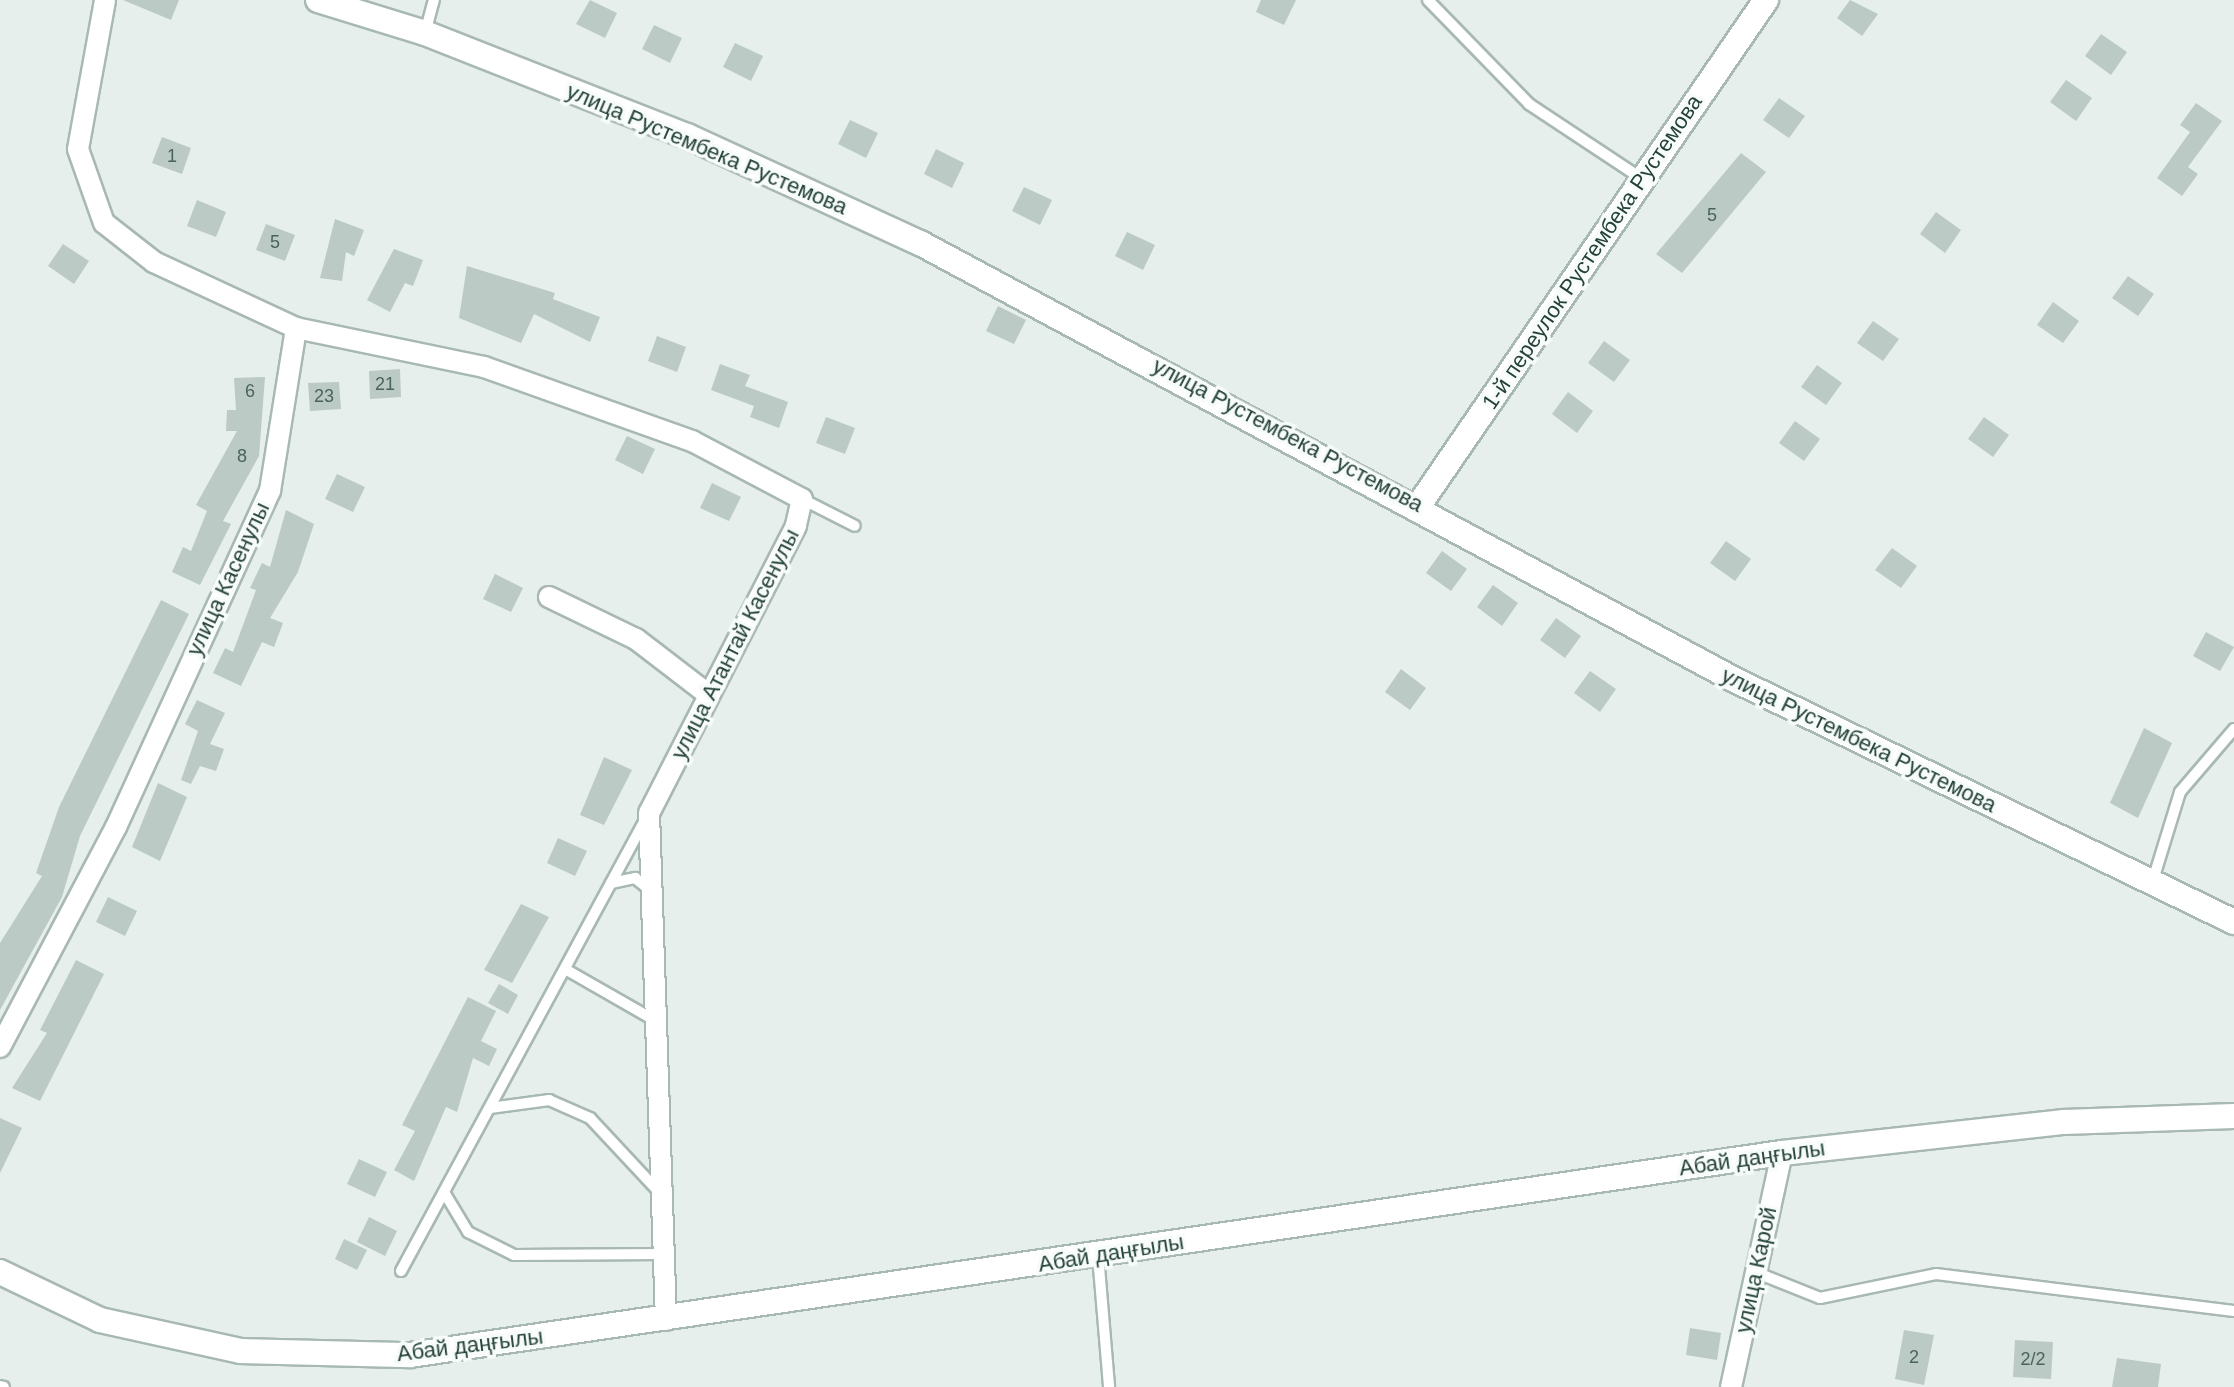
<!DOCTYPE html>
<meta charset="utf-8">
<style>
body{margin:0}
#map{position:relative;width:2234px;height:1387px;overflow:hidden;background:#e6efeb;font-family:Arial,sans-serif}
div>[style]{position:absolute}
.building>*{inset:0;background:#bbcac4}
.roads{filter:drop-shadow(2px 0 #a8b8b2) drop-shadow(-2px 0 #a8b8b2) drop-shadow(0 2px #a8b8b2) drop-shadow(0 -2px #a8b8b2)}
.service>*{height:10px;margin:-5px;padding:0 5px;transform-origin:5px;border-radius:5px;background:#fff}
.minor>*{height:20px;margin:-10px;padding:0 10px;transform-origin:10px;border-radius:10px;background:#fff}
.tertiary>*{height:24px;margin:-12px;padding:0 12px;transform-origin:12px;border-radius:12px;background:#fff}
span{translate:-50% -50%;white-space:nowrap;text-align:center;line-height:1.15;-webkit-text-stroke:7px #f7fbf9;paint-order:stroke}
.number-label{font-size:18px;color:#4a645c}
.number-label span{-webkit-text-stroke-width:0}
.street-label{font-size:22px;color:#24423a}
</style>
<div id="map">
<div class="building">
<i style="clip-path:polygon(123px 0,179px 0,171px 20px)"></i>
<i style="clip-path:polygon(590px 0,617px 13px,605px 38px,576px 24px)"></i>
<i style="clip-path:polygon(1261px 0,1296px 0,1284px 25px,1256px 12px)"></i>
<i style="clip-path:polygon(1850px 0,1878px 14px,1862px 36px,1837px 18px)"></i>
<i style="clip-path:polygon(654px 25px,682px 38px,670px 63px,642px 49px)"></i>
<i style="clip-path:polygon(2101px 34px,2127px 52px,2111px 75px,2085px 56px)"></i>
<i style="clip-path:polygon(735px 43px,763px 56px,751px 81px,723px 67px)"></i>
<i style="clip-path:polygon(2066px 80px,2092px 98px,2076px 121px,2050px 102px)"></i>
<i style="clip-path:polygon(1779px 98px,1805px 116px,1789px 138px,1763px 120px)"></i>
<i style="clip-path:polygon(2196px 103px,2222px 121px,2188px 167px,2198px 174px,2182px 196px,2157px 178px,2190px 132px,2180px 125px)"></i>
<i style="clip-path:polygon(850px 120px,878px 133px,866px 158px,838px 144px)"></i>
<i style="clip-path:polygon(162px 137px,191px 148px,182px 174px,152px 163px)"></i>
<i style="clip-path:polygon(936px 149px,964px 163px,952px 188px,924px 174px)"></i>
<i style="clip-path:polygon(1741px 153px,1766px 172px,1682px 273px,1656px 254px)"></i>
<i style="clip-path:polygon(1024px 187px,1052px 200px,1040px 225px,1012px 211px)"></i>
<i style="clip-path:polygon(197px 200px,226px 212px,216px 237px,187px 226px)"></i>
<i style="clip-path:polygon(1936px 212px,1961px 230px,1945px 253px,1920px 234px)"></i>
<i style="clip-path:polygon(335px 219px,364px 230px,354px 256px,346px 252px,342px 281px,320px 278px)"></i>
<i style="clip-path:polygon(266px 224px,295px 235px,285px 261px,256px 250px)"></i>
<i style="clip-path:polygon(1127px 232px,1155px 245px,1143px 270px,1115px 256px)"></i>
<i style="clip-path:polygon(63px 244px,89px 261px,74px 284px,48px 266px)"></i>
<i style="clip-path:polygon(394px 249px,423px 260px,413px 286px,405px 283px,390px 312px,367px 300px)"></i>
<i style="clip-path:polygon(467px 266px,555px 293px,553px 299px,600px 317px,590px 342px,534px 314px,521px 343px,459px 318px)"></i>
<i style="clip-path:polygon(2128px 276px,2154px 294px,2138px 316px,2112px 298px)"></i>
<i style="clip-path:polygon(2053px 302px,2079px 321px,2063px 343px,2037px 325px)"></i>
<i style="clip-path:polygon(998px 306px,1026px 320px,1014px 344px,986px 331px)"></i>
<i style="clip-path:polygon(1873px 321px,1899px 339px,1883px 361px,1857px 343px)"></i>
<i style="clip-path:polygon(657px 336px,686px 347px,677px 372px,648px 361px)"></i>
<i style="clip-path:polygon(1604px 341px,1630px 360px,1614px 382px,1588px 363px)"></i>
<i style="clip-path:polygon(720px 364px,750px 375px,745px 386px,788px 402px,779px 428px,750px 417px,754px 406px,711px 390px)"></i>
<i style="clip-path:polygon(1817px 365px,1842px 383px,1826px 405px,1801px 387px)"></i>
<i style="clip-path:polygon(400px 369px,401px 397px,370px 399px,369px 371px)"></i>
<i style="clip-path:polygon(265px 377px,259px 456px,223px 521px,231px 524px,200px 585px,172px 572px,183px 547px,191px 551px,207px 511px,196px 505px,237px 431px,226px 431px,227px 410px,236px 410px,234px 378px)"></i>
<i style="clip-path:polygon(339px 382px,341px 409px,310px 411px,308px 383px)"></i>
<i style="clip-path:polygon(1568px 392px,1593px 411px,1577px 433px,1552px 414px)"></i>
<i style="clip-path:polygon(826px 417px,855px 428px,845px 454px,816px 443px)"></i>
<i style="clip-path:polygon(1984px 417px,2009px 435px,1993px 457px,1968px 439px)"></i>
<i style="clip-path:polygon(1795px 421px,1820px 439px,1804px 461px,1779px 443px)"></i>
<i style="clip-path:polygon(627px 436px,655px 449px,643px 474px,615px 460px)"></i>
<i style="clip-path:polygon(337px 474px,365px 487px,353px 512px,325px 499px)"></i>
<i style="clip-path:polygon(712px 483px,741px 497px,729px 521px,700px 508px)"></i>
<i style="clip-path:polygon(286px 510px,314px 524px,298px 572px,270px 618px,283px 623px,274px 647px,262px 642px,241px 686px,213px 673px,225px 648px,233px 652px,256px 590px,250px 588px,262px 563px,270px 567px)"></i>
<i style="clip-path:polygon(1726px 541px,1751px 559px,1735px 581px,1710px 563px)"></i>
<i style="clip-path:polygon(1892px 548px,1917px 566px,1901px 588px,1875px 570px)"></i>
<i style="clip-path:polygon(1442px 551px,1467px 569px,1451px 591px,1426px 573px)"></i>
<i style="clip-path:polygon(495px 574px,523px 588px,511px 612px,483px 599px)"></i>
<i style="clip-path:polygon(1493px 585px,1518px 603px,1502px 626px,1477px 607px)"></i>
<i style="clip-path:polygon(161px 600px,189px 614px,80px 836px,62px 897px,0 1010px,0 943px,42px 876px,36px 873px,59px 807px)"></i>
<i style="clip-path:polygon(1556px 618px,1581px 636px,1565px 658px,1540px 640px)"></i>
<i style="clip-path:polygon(2206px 632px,2234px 647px,2220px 671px,2193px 656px)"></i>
<i style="clip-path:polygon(1401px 669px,1426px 688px,1410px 710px,1385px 692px)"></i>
<i style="clip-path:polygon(1590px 671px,1616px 689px,1600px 712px,1574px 693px)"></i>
<i style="clip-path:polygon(197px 700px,225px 713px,210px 744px,224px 749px,216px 771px,200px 766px,191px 784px,181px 780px,198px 731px,185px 724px)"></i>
<i style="clip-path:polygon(2144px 728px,2172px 743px,2138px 818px,2110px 803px)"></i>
<i style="clip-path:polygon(604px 757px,632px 770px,604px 825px,580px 815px)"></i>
<i style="clip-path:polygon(158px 783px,187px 797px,160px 861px,132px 847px)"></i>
<i style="clip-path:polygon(558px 838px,587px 851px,575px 876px,547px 863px)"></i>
<i style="clip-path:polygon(108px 897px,137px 911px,125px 936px,96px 922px)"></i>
<i style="clip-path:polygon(521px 904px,549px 917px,512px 983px,484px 970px)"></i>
<i style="clip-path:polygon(76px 960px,104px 974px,40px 1101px,12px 1088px,47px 1033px,40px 1030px)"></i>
<i style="clip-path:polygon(499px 984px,518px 995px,508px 1014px,488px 1003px)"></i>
<i style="clip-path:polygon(468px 997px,496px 1011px,481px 1041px,497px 1049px,489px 1066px,473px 1058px,457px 1112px,446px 1107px,414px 1181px,394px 1170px,415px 1131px,402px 1125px)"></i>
<i style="clip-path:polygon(0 1118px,22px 1128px,0 1173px)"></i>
<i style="clip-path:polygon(359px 1159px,387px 1172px,375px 1197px,347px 1184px)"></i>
<i style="clip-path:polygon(369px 1217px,397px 1231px,385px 1256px,357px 1242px)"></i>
<i style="clip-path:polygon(344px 1239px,367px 1250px,357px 1270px,335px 1259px)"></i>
<i style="clip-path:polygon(1690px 1328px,1721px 1333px,1717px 1360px,1686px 1355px)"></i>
<i style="clip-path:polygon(1904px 1330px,1934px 1335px,1924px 1385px,1895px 1379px)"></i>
<i style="clip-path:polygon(2015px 1340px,2053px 1342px,2051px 1379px,2013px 1377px)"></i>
<i style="clip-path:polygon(2117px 1358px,2161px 1364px,2158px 1387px,2112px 1387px)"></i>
</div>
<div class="roads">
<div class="service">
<i style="left:1428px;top:0;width:145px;rotate:45.8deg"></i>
<i style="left:1529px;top:104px;width:134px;rotate:33.5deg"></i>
<i style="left:425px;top:33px;width:34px;rotate:-75deg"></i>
<i style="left:802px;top:499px;width:59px;rotate:27deg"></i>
<i style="left:2153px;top:880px;width:92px;rotate:-72.9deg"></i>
<i style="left:2180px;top:792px;width:83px;rotate:-49.4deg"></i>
<i style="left:611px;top:883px;width:25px;rotate:-12deg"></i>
<i style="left:635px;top:878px;width:19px;rotate:39deg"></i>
<i style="left:565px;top:969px;width:103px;rotate:29.8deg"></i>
<i style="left:490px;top:1108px;width:60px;rotate:-7.7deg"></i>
<i style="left:549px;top:1100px;width:45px;rotate:23.7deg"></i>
<i style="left:590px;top:1118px;width:101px;rotate:47deg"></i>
<i style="left:444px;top:1192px;width:47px;rotate:59deg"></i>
<i style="left:468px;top:1232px;width:51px;rotate:26.6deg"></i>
<i style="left:514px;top:1255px;width:150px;rotate:-0.4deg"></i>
<i style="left:1098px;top:1255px;width:132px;rotate:85.2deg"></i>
<i style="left:401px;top:1271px;width:515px;rotate:-61.59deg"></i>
<i style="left:1755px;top:1272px;width:70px;rotate:21.8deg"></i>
<i style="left:1820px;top:1298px;width:118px;rotate:-11.7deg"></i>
<i style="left:1936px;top:1274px;width:300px;rotate:7.1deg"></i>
<i style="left:0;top:1386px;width:4px;rotate:14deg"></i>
</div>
<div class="minor">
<i style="left:296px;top:328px;width:192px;rotate:11.7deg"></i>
<i style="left:484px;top:367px;width:221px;rotate:19.6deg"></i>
<i style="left:692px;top:441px;width:124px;rotate:27.8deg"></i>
<i style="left:802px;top:499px;width:28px;rotate:103deg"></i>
<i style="left:796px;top:526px;width:322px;rotate:117.1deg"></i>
<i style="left:649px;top:813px;width:507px;rotate:88.08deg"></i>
<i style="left:549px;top:597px;width:97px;rotate:25.8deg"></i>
<i style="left:636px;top:639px;width:92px;rotate:37.5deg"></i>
<i style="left:0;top:1047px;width:249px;rotate:-62.2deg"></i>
<i style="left:116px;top:827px;width:370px;rotate:-65.4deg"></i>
<i style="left:270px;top:491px;width:165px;rotate:-80.9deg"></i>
<i style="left:296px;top:328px;width:157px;rotate:-155.1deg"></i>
<i style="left:154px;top:262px;width:63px;rotate:-142deg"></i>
<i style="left:104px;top:223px;width:78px;rotate:-109.4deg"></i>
<i style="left:78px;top:149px;width:151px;rotate:-79.7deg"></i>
<i style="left:1731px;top:1387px;width:239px;rotate:-77.7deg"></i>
</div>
<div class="tertiary">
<i style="left:318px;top:0;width:112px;rotate:17.1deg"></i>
<i style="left:425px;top:33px;width:282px;rotate:21.5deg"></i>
<i style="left:687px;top:136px;width:256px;rotate:24.7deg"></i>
<i style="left:920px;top:243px;width:927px;rotate:28.2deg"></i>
<i style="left:1737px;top:681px;width:552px;rotate:25.87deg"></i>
<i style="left:1419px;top:505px;width:613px;rotate:-55.51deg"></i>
<i style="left:0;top:1272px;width:111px;rotate:25.6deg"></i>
<i style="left:100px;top:1320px;width:144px;rotate:12.4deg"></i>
<i style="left:241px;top:1351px;width:169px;rotate:1.4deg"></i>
<i style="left:410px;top:1355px;width:1387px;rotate:-8.38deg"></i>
<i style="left:1782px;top:1153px;width:284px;rotate:-6.3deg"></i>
<i style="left:2064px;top:1122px;width:170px;rotate:-2deg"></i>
</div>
</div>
<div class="number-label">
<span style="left:172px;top:156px">1</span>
<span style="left:1712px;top:215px">5</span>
<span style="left:275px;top:242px">5</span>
<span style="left:385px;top:384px">21</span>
<span style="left:250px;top:391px">6</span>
<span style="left:324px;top:396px">23</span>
<span style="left:242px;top:456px">8</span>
<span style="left:1914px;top:1357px">2</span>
<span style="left:2033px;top:1359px">2/2</span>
</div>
<div class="street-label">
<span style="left:707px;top:149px;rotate:23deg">улица Рустембека Рустемова</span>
<span style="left:1592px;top:252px;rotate:-56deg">1-й переулок Рустембека Рустемова</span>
<span style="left:1288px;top:435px;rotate:28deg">улица Рустембека Рустемова</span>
<span style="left:228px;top:579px;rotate:-65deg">улица Касенулы</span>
<span style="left:735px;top:644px;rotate:-63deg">улица Атантай Касенулы</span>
<span style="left:1859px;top:740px;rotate:26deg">улица Рустембека Рустемова</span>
<span style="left:1752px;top:1158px;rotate:-8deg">Абай даңғылы</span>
<span style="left:1111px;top:1253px;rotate:-9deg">Абай даңғылы</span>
<span style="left:1756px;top:1270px;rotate:-78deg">улица Карой</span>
<span style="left:470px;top:1345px;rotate:-7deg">Абай даңғылы</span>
</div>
</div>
